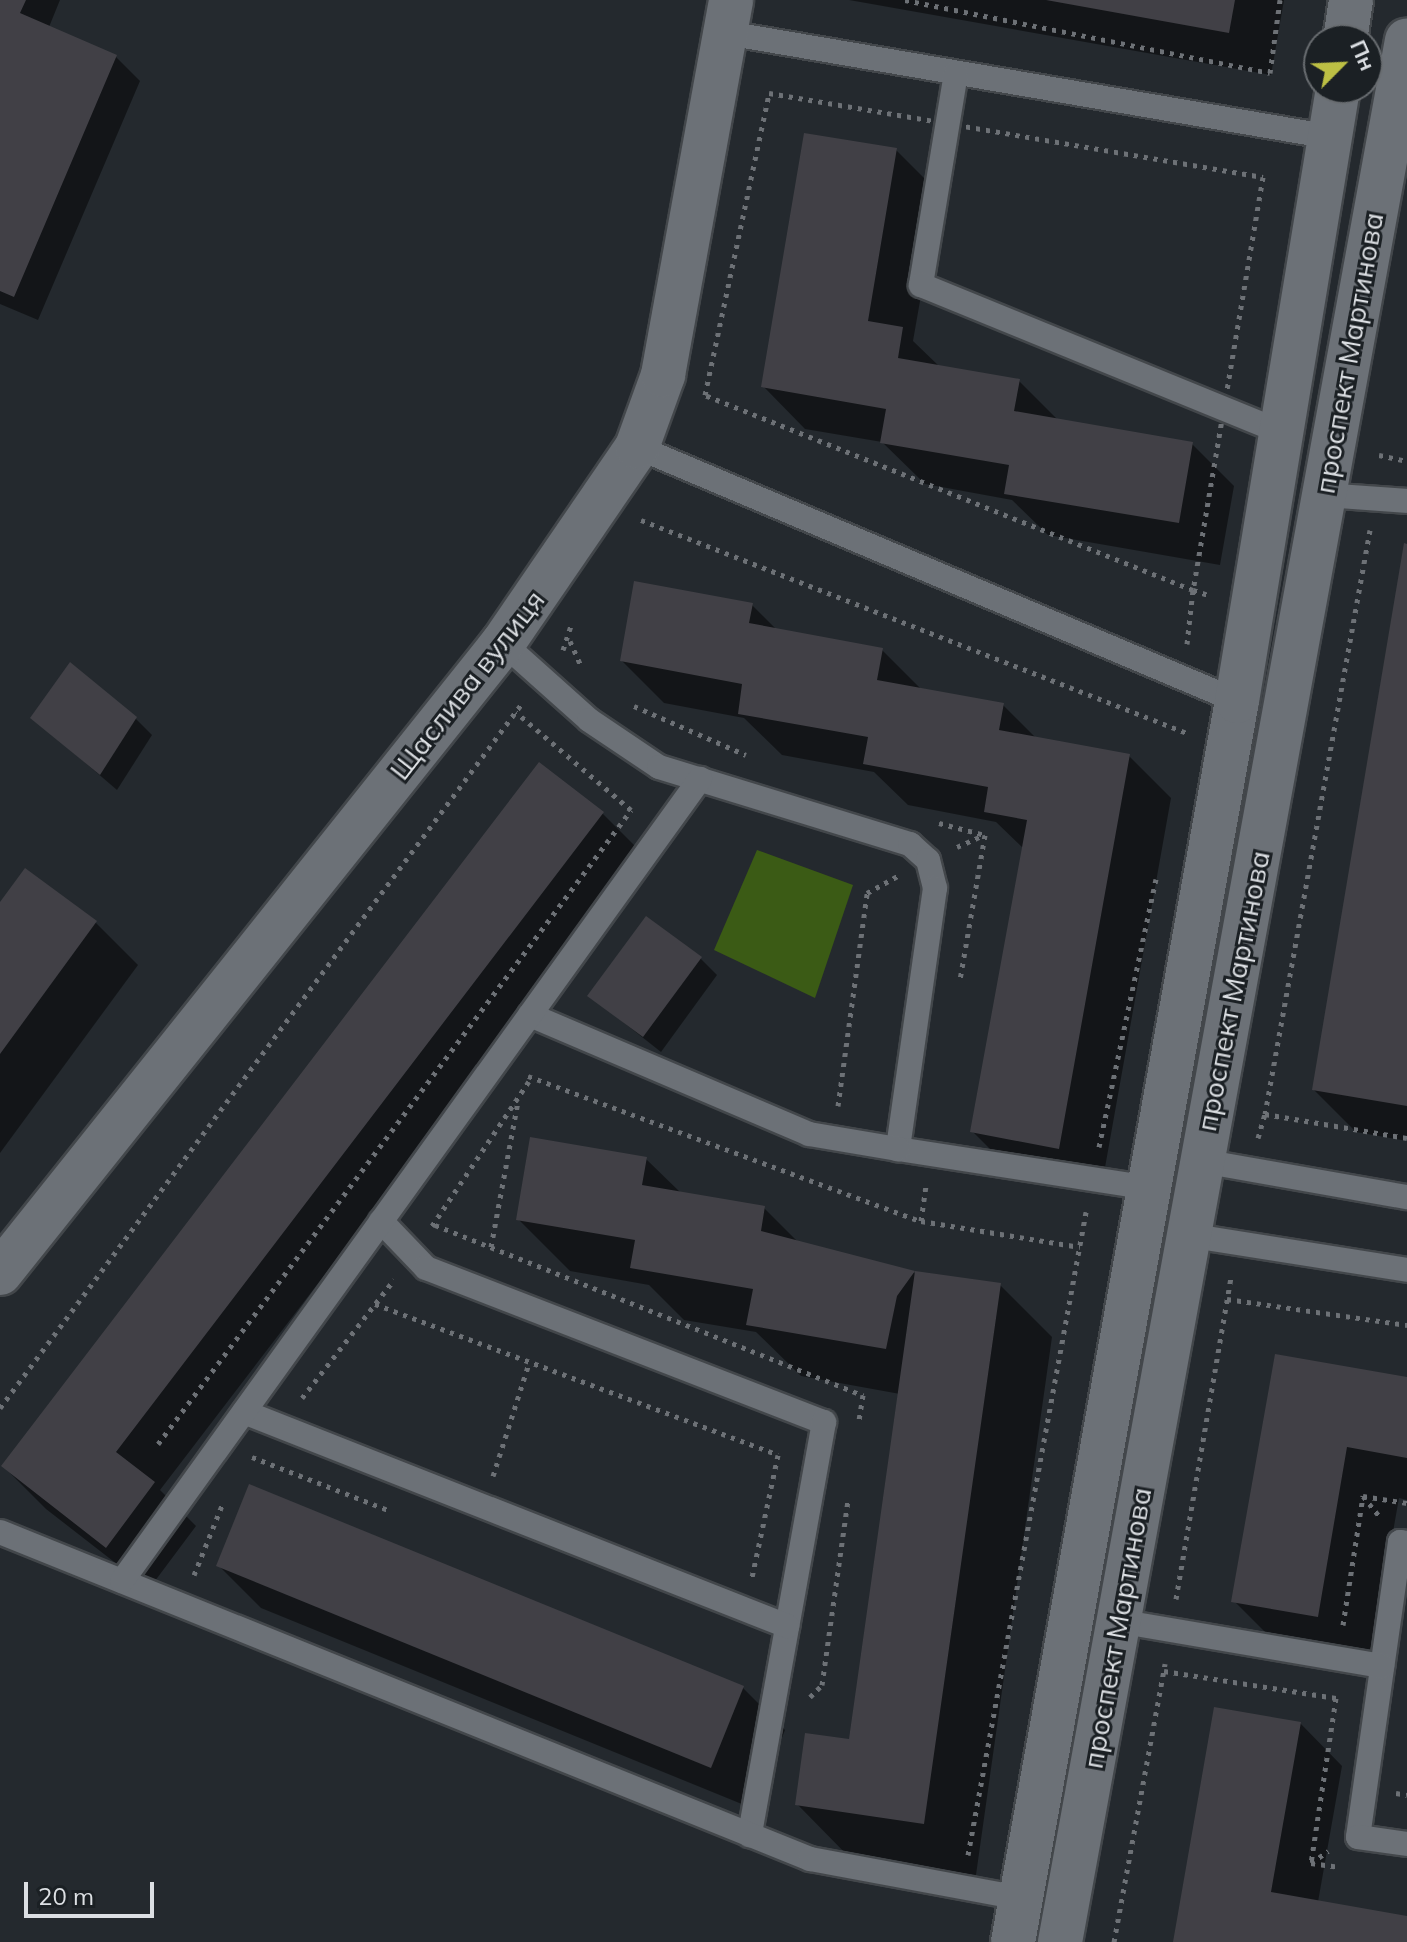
<!DOCTYPE html>
<meta charset="utf-8">
<style>
body{margin:0}
#map{position:relative;width:1407px;height:1942px;overflow:hidden;background:#24292e;font-family:Mulish,sans-serif}
div>[style]{position:absolute}
.green>*{inset:0;background:#3b5b15}
.shadow>*{inset:0;background:#0007}
.building>*{inset:0;background:#414046}
.path>*{height:5px;margin-top:-2.5px;transform-origin:0;background:repeating-linear-gradient(90deg,#6d7176 0 4px,transparent 0 10px)}
.roads{filter:drop-shadow(2px 0 #43474b) drop-shadow(-2px 0 #43474b) drop-shadow(0 2px #43474b) drop-shadow(0 -2px #43474b)}
.service>*{height:24px;margin:-12px;padding:0 12px;transform-origin:12px;border-radius:12px;background:#6c7177}
.minor>*{height:44px;margin:-22px;padding:0 22px;transform-origin:22px;border-radius:22px;background:#6c7177}
span{translate:-50% -50%;white-space:nowrap;text-align:center;line-height:1.15;-webkit-text-stroke:6px #1b2024;paint-order:stroke}
.street-label{font-size:28px;color:#dcdfe3}
.north{position:absolute;left:1303px;top:24px;width:80px;height:80px;box-sizing:border-box;background:#1b2024;border:2px solid #686c70;border-radius:50%;rotate:66deg;font-size:22px;font-weight:700;line-height:32px;text-align:center;color:#dcdfe3}
.north::after{content:'';display:block;margin:auto;width:28px;height:36px;background:#bcbf44;clip-path:polygon(50% 0,100% 100%,50% 72%,0 100%)}
.scale{position:absolute;left:24px;top:1882px;width:130px;height:36px;box-sizing:border-box;border:4px solid #dcdfe3;border-top:0;padding-left:10px;font-size:24px;line-height:28px;white-space:nowrap;color:#dcdfe3;-webkit-text-stroke:6px #1b2024;paint-order:stroke}
</style>
<div id="map">
<div class="green">
<i style="clip-path:polygon(757px 850px,853px 885px,815px 998px,714px 950px)"></i>
</div>
<div class="shadow">
<i style="clip-path:polygon(0 0,60px 0,49px 27px,116px 57px,140px 81px,38px 320px,0 304px)"></i>
<i style="clip-path:polygon(849px 0,1284px 0,1271px 75px)"></i>
<i style="clip-path:polygon(896px 150px,939px 193px,913px 341px,940px 367px,1019px 381px,1059px 421px,1192px 444px,1234px 486px,1220px 565px,1048px 535px,1012px 500px,925px 484px,882px 442px,805px 429px,763px 386px)"></i>
<i style="clip-path:polygon(1407px 546px,1407px 1141px,1356px 1132px,1314px 1090px)"></i>
<i style="clip-path:polygon(752px 605px,778px 631px,882px 650px,922px 690px,1003px 705px,1037px 739px,1129px 756px,1171px 798px,1101px 1190px,1015px 1174px,973px 1132px,1024px 849px,996px 822px,908px 805px,874px 772px,782px 755px,744px 718px,664px 703px,622px 661px)"></i>
<i style="clip-path:polygon(33px 718px,136px 719px,152px 735px,117px 790px)"></i>
<i style="clip-path:polygon(540px 765px,603px 814px,645px 856px,160px 1490px,196px 1526px,149px 1589px,46px 1509px,3px 1466px)"></i>
<i style="clip-path:polygon(25px 871px,96px 923px,138px 965px,0 1153px,0 905px)"></i>
<i style="clip-path:polygon(700px 958px,717px 975px,661px 1052px,590px 996px)"></i>
<i style="clip-path:polygon(646px 1159px,681px 1193px,764px 1208px,800px 1244px,914px 1273px,1000px 1285px,1052px 1337px,976px 1875px,849px 1857px,797px 1804px,851px 1742px,900px 1394px,801px 1376px,756px 1332px,684px 1320px,649px 1285px,570px 1271px,518px 1219px)"></i>
<i style="clip-path:polygon(1276px 1356px,1407px 1379px,1407px 1500px,1399px 1498px,1369px 1668px,1286px 1653px,1234px 1601px)"></i>
<i style="clip-path:polygon(219px 1566px,743px 1688px,785px 1730px,754px 1809px,261px 1608px)"></i>
<i style="clip-path:polygon(1300px 1723px,1342px 1766px,1318px 1902px,1407px 1918px,1407px 1942px,1175px 1942px)"></i>
</div>
<div class="building">
<i style="clip-path:polygon(0 0,26px 0,20px 13px,117px 55px,14px 297px,0 291px)"></i>
<i style="clip-path:polygon(1046px 0,1235px 0,1229px 33px)"></i>
<i style="clip-path:polygon(804px 133px,897px 148px,868px 321px,903px 327px,898px 358px,1020px 379px,1014px 411px,1193px 442px,1179px 523px,1004px 494px,1009px 465px,880px 443px,886px 409px,761px 387px)"></i>
<i style="clip-path:polygon(1404px 543px,1407px 544px,1407px 1106px,1312px 1090px)"></i>
<i style="clip-path:polygon(634px 581px,753px 603px,749px 623px,883px 648px,877px 680px,1004px 703px,999px 730px,1130px 754px,1059px 1149px,970px 1132px,1027px 820px,984px 812px,988px 787px,863px 764px,868px 737px,738px 714px,742px 684px,620px 661px)"></i>
<i style="clip-path:polygon(70px 662px,137px 717px,100px 775px,30px 718px)"></i>
<i style="clip-path:polygon(539px 762px,604px 812px,116px 1452px,155px 1482px,106px 1548px,1px 1466px)"></i>
<i style="clip-path:polygon(25px 868px,97px 921px,0 1054px,0 902px)"></i>
<i style="clip-path:polygon(646px 916px,702px 957px,643px 1037px,587px 996px)"></i>
<i style="clip-path:polygon(530px 1137px,647px 1157px,642px 1185px,765px 1206px,761px 1231px,915px 1271px,897px 1296px,886px 1349px,746px 1325px,753px 1289px,630px 1268px,635px 1240px,516px 1220px)"></i>
<i style="clip-path:polygon(915px 1271px,1001px 1283px,924px 1824px,795px 1805px,805px 1733px,849px 1739px)"></i>
<i style="clip-path:polygon(1275px 1354px,1407px 1377px,1407px 1458px,1347px 1447px,1318px 1617px,1231px 1602px)"></i>
<i style="clip-path:polygon(249px 1484px,744px 1686px,711px 1768px,216px 1566px)"></i>
<i style="clip-path:polygon(1214px 1707px,1301px 1722px,1271px 1892px,1407px 1916px,1407px 1942px,1173px 1942px)"></i>
</div>
<div class="path">
<i style="left:905px;top:0;width:372px;rotate:11.3deg"></i>
<i style="left:1270px;top:73px;width:74px;rotate:-82.2deg"></i>
<i style="left:769px;top:93px;width:501px;rotate:9.65deg"></i>
<i style="left:1263px;top:177px;width:419px;rotate:99.6deg"></i>
<i style="left:1193px;top:590px;width:526px;rotate:-158.22deg"></i>
<i style="left:705px;top:395px;width:309px;rotate:-78deg"></i>
<i style="left:1379px;top:455px;width:29px;rotate:12deg"></i>
<i style="left:641px;top:520px;width:586px;rotate:21.31deg"></i>
<i style="left:1370px;top:530px;width:593px;rotate:100.19deg"></i>
<i style="left:1265px;top:1114px;width:144px;rotate:9.6deg"></i>
<i style="left:570px;top:641px;width:27px;rotate:66deg"></i>
<i style="left:1187px;top:644px;width:54px;rotate:-83.7deg"></i>
<i style="left:1193px;top:590px;width:19px;rotate:18deg"></i>
<i style="left:563px;top:650px;width:29px;rotate:-72deg"></i>
<i style="left:634px;top:706px;width:122px;rotate:23.6deg"></i>
<i style="left:939px;top:823px;width:48px;rotate:14.6deg"></i>
<i style="left:985px;top:835px;width:146px;rotate:99.8deg"></i>
<i style="left:957px;top:847px;width:30px;rotate:-24deg"></i>
<i style="left:528px;top:1076px;width:419px;rotate:20.3deg"></i>
<i style="left:921px;top:1221px;width:161px;rotate:9.3deg"></i>
<i style="left:838px;top:1106px;width:215px;rotate:-82.2deg"></i>
<i style="left:867px;top:893px;width:35px;rotate:-29deg"></i>
<i style="left:1258px;top:1138px;width:25px;rotate:-74deg"></i>
<i style="left:1099px;top:1147px;width:274px;rotate:-78deg"></i>
<i style="left:921px;top:1221px;width:35px;rotate:-82deg"></i>
<i style="left:435px;top:1225px;width:461px;rotate:21.7deg"></i>
<i style="left:863px;top:1395px;width:25px;rotate:99deg"></i>
<i style="left:432px;top:1226px;width:174px;rotate:-56.2deg"></i>
<i style="left:491px;top:1247px;width:148px;rotate:-79.5deg"></i>
<i style="left:1227px;top:1299px;width:182px;rotate:8.2deg"></i>
<i style="left:375px;top:1304px;width:430px;rotate:20.5deg"></i>
<i style="left:778px;top:1455px;width:125px;rotate:102deg"></i>
<i style="left:302px;top:1398px;width:150px;rotate:-52.1deg"></i>
<i style="left:0;top:1408px;width:879px;rotate:-53.47deg"></i>
<i style="left:158px;top:1444px;width:791px;rotate:-53.27deg"></i>
<i style="left:631px;top:810px;width:151px;rotate:-139.6deg"></i>
<i style="left:252px;top:1457px;width:146px;rotate:21.3deg"></i>
<i style="left:493px;top:1476px;width:119px;rotate:-72.3deg"></i>
<i style="left:1363px;top:1496px;width:26px;rotate:51deg"></i>
<i style="left:194px;top:1575px;width:78px;rotate:-68.1deg"></i>
<i style="left:1176px;top:1599px;width:327px;rotate:-80.3deg"></i>
<i style="left:1343px;top:1625px;width:131px;rotate:-81.2deg"></i>
<i style="left:1363px;top:1496px;width:45px;rotate:9deg"></i>
<i style="left:1164px;top:1671px;width:174px;rotate:8.9deg"></i>
<i style="left:1336px;top:1698px;width:167px;rotate:98.6deg"></i>
<i style="left:1311px;top:1863px;width:29px;rotate:8deg"></i>
<i style="left:810px;top:1697px;width:17px;rotate:-45deg"></i>
<i style="left:822px;top:1685px;width:186px;rotate:-82deg"></i>
<i style="left:1396px;top:1793px;width:11px;rotate:10deg"></i>
<i style="left:968px;top:1855px;width:654px;rotate:-79.6deg"></i>
<i style="left:1311px;top:1863px;width:21px;rotate:-35deg"></i>
<i style="left:1114px;top:1942px;width:283px;rotate:-79.6deg"></i>
</div>
<div class="roads">
<div class="service">
<i style="left:727px;top:33px;width:613px;rotate:9.77deg"></i>
<i style="left:956px;top:73px;width:215px;rotate:99.4deg"></i>
<i style="left:921px;top:285px;width:391px;rotate:22.2deg"></i>
<i style="left:637px;top:447px;width:652px;rotate:22.94deg"></i>
<i style="left:1324px;top:495px;width:83px;rotate:4.1deg"></i>
<i style="left:503px;top:643px;width:115px;rotate:41.8deg"></i>
<i style="left:589px;top:720px;width:84px;rotate:33.9deg"></i>
<i style="left:659px;top:767px;width:263px;rotate:17.1deg"></i>
<i style="left:910px;top:844px;width:24px;rotate:42deg"></i>
<i style="left:928px;top:860px;width:29px;rotate:76deg"></i>
<i style="left:935px;top:888px;width:264px;rotate:98.1deg"></i>
<i style="left:898px;top:1149px;width:254px;rotate:8.8deg"></i>
<i style="left:530px;top:1015px;width:303px;rotate:23.1deg"></i>
<i style="left:809px;top:1134px;width:90px;rotate:9.6deg"></i>
<i style="left:1202px;top:1161px;width:208px;rotate:10deg"></i>
<i style="left:381px;top:1221px;width:65px;rotate:46.2deg"></i>
<i style="left:426px;top:1268px;width:427px;rotate:21.2deg"></i>
<i style="left:824px;top:1422px;width:420px;rotate:100.2deg"></i>
<i style="left:1187px;top:1235px;width:223px;rotate:9deg"></i>
<i style="left:244px;top:1412px;width:584px;rotate:21.51deg"></i>
<i style="left:0;top:1532px;width:874px;rotate:21.98deg"></i>
<i style="left:810px;top:1859px;width:214px;rotate:10.5deg"></i>
<i style="left:1407px;top:1543px;width:7px;rotate:-172deg"></i>
<i style="left:1400px;top:1542px;width:298px;rotate:98.1deg"></i>
<i style="left:1358px;top:1837px;width:49px;rotate:8.1deg"></i>
<i style="left:122px;top:1581px;width:989px;rotate:-54.22deg"></i>
<i style="left:1118px;top:1621px;width:268px;rotate:9.7deg"></i>
</div>
<div class="minor">
<i style="left:1345px;top:40px;width:40px;rotate:-81.5deg"></i>
<i style="left:0;top:1273px;width:806px;rotate:-51.4deg"></i>
<i style="left:503px;top:643px;width:237px;rotate:-55.6deg"></i>
<i style="left:637px;top:447px;width:77px;rotate:-70.1deg"></i>
<i style="left:663px;top:375px;width:381px;rotate:-79.7deg"></i>
<i style="left:1013px;top:1942px;width:1261px;rotate:-79.77deg"></i>
<i style="left:1237px;top:701px;width:621px;rotate:-80.64deg"></i>
<i style="left:1060px;top:1942px;width:1933px;rotate:-79.66deg"></i>
</div>
</div>
<div class="street-label">
<span style="left:1349px;top:353px;rotate:-80deg">проспект Мартинова</span>
<span style="left:467px;top:685px;rotate:-52deg">Щаслива вулиця</span>
<span style="left:1233px;top:991px;rotate:-79deg">проспект Мартинова</span>
<span style="left:1117px;top:1628px;rotate:-80deg">проспект Мартинова</span>
</div>
<div class="north">Пн</div>
<div class="scale">20 m</div>
</div>
